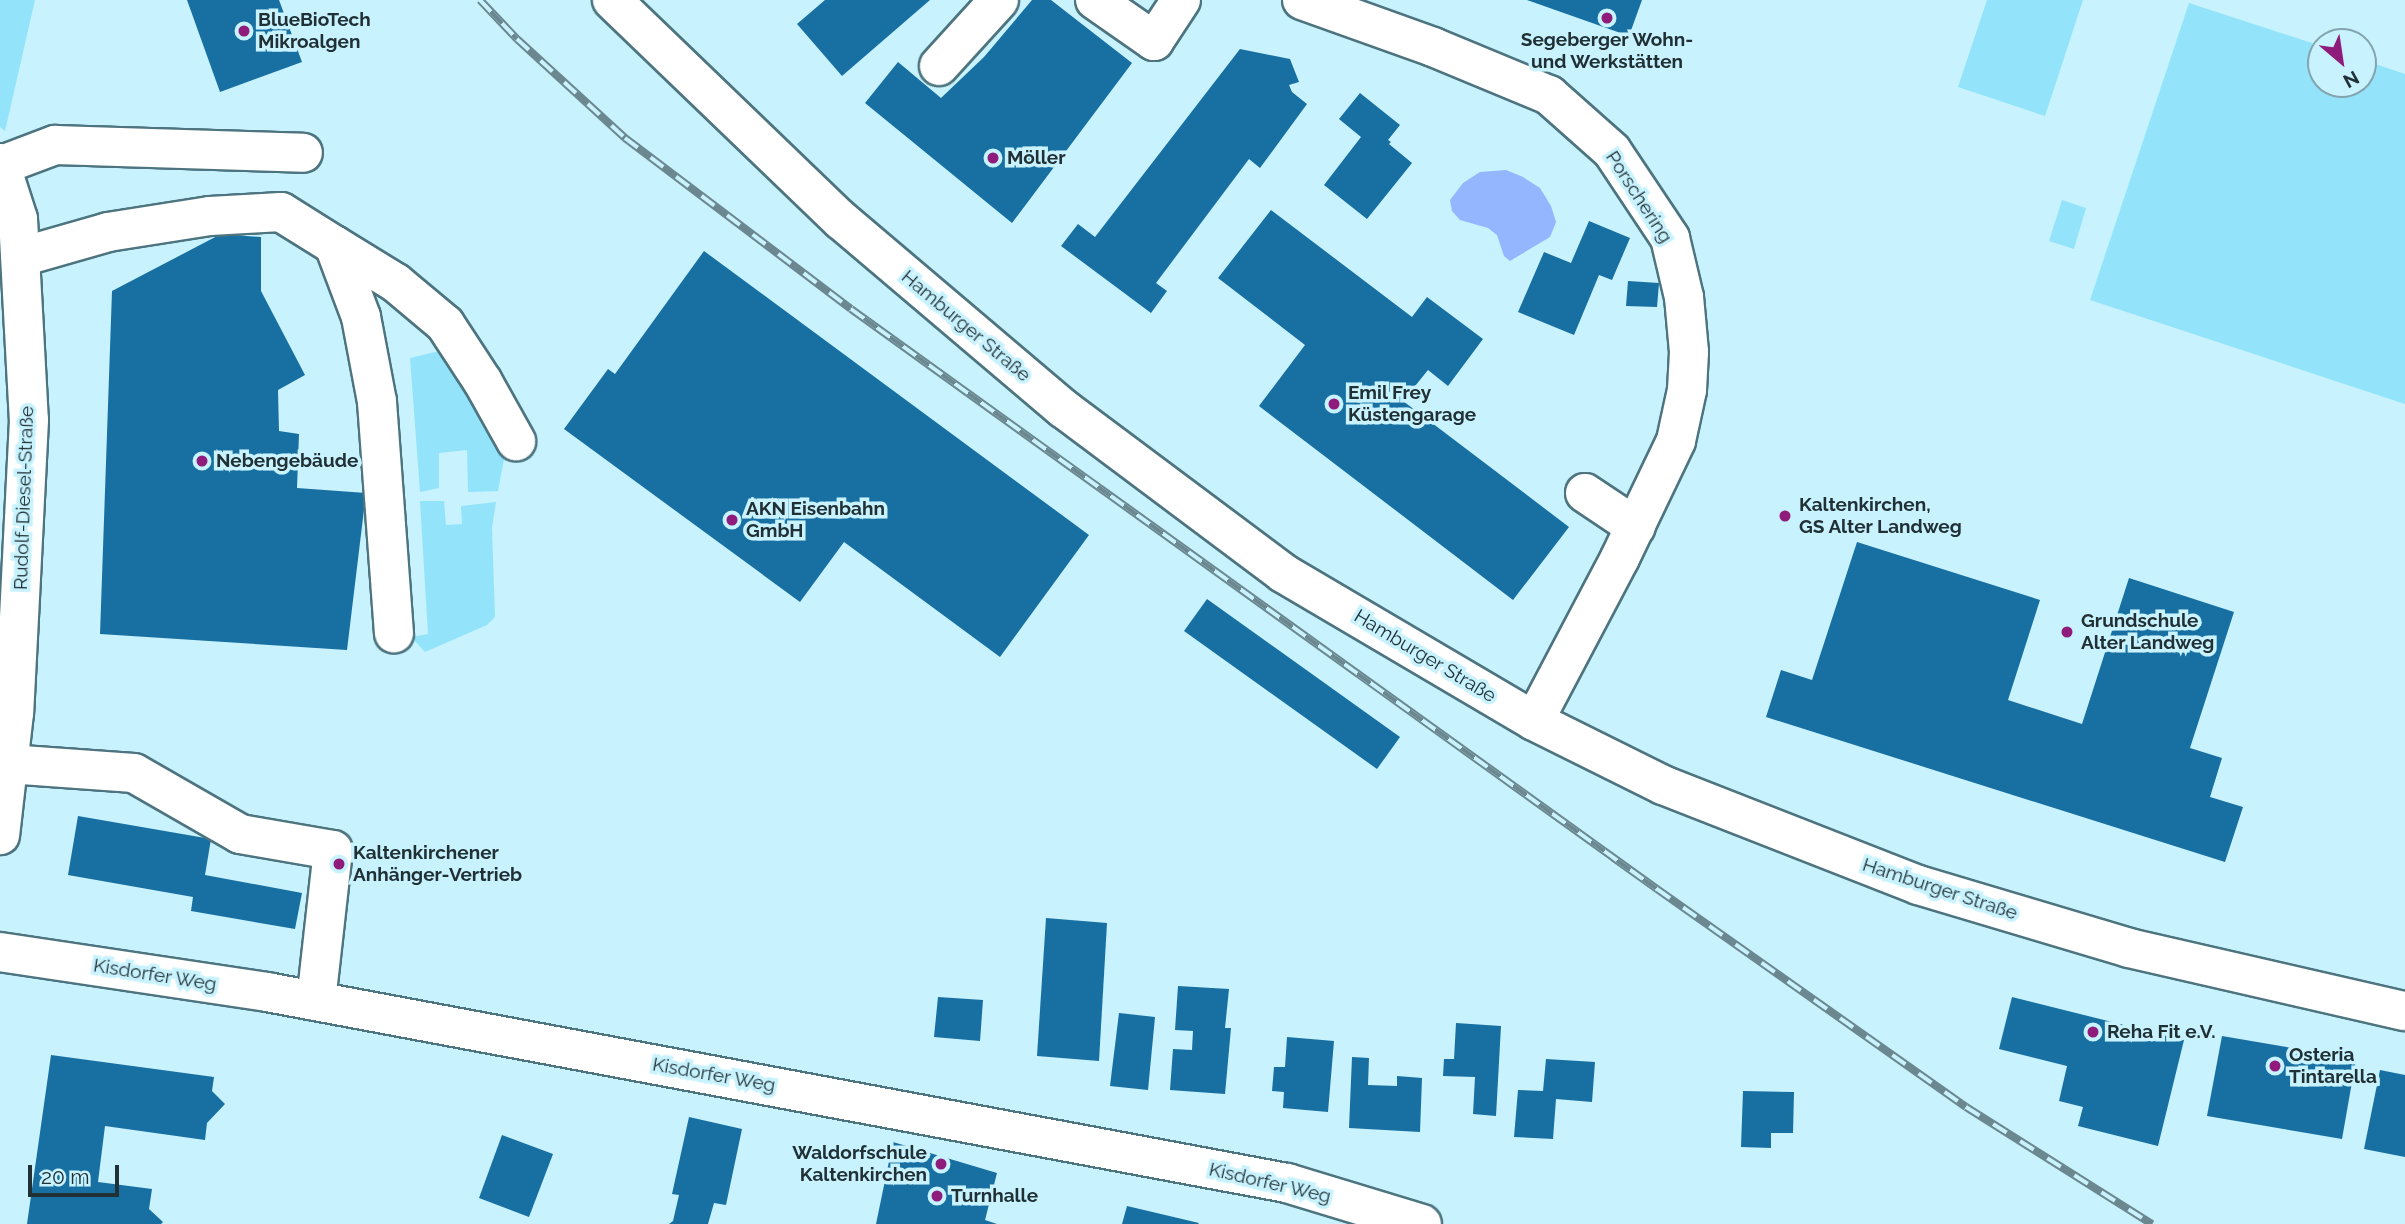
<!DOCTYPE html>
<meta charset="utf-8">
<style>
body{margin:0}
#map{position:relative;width:2405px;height:1224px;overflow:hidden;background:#c7f2fe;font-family:Raleway,sans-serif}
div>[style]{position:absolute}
.green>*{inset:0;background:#93e4fb}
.water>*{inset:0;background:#94b6ff}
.building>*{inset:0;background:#186fa2}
.roads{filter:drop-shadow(2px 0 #4d747f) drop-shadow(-2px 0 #4d747f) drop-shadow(0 2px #4d747f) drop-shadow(0 -2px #4d747f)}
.minor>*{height:38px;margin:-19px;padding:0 19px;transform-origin:19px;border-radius:19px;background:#fff}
.major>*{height:38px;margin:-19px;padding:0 19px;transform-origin:19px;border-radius:19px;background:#fff}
.rail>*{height:8px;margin-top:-4px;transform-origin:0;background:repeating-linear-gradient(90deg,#c7f2fe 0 16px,#6b878f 0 32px);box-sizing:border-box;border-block:2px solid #6b878f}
.dots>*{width:19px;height:19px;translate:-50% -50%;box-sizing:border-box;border:4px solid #c7f2fe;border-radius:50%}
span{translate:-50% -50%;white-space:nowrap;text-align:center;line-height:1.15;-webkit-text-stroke:7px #c7f2fe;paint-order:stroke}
.poi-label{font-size:19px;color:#203035;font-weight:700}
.left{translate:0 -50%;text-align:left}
.right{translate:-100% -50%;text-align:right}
.street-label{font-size:19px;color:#203035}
.north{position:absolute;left:2307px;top:28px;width:70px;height:70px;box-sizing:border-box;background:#c7f2fe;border:2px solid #84a4ae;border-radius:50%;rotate:151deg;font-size:19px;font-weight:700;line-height:28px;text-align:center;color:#203035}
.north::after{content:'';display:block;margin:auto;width:24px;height:32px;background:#8f1b7b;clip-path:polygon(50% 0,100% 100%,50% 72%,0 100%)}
.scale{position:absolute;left:28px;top:1165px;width:91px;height:32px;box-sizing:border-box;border:4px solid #203035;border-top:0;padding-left:9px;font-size:21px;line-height:24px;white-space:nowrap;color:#203035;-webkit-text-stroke:5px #c7f2fe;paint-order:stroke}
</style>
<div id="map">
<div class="green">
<i style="clip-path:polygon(0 0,35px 0,5px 131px,0 127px)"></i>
<i style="clip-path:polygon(1987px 0,2083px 0,2045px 116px,1958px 87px)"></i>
<i style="clip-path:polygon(2189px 3px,2321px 46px,2321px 84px,2363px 84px,2363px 60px,2405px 74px,2405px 404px,2090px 300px)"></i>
<i style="clip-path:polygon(2062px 200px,2086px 208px,2074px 249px,2049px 241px)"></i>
<i style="clip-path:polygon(439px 351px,455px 354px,507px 443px,498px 491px,468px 492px,467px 450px,439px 453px,439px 488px,420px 492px,410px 358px)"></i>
<i style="clip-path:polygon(420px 501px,444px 501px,446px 525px,462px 524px,461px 506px,496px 502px,492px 528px,495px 617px,487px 625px,425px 652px,411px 637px,428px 634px)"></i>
</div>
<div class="water">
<i style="clip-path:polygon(1506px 170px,1523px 177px,1540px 188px,1551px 206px,1556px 222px,1550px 237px,1510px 261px,1504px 256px,1497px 235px,1488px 228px,1460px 220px,1452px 211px,1450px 200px,1463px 183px,1480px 172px)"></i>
</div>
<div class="building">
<i style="clip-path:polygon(187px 0,279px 0,302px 62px,220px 92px)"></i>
<i style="clip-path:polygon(825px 0,930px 0,842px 76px,797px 24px)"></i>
<i style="clip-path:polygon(1032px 0,1051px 0,1132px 63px,1012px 223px,865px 103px,898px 62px,941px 98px,984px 57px)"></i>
<i style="clip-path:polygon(1527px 0,1642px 0,1629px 36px)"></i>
<i style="clip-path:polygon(1240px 49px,1290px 59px,1299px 82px,1289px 85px,1292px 92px,1307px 104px,1260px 168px,1249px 159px,1156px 283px,1167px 291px,1151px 313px,1061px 246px,1078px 224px,1095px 237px)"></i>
<i style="clip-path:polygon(1360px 93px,1400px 125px,1388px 140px,1391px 142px,1389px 144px,1412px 163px,1367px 219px,1324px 185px,1361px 137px,1339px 119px)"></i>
<i style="clip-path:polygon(1271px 210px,1412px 317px,1427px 297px,1483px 339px,1448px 386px,1428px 370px,1403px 401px,1569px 527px,1513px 600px,1259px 406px,1305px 345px,1218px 278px)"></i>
<i style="clip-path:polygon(1589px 221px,1630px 238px,1612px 280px,1599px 275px,1574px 335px,1518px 312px,1544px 252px,1571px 263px)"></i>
<i style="clip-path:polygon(221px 234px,261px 237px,261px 291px,305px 375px,278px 390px,279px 431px,299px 434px,297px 488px,366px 493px,347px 650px,100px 634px,112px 291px)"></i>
<i style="clip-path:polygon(704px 251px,1089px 535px,1000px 657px,844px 542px,800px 602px,564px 429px,608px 369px,615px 374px)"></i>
<i style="clip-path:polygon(1628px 281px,1659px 283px,1657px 307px,1626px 306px)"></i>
<i style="clip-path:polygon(1857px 542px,2040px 600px,2008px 700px,2082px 724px,2129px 578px,2234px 612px,2190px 748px,2222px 758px,2210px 797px,2243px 807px,2225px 862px,1766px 717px,1781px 670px,1812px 680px)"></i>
<i style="clip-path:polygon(1207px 599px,1400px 737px,1377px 769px,1184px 631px)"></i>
<i style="clip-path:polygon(78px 816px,211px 839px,205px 875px,302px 893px,295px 929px,191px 911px,193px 897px,68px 875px)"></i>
<i style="clip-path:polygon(1046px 918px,1107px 923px,1099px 1061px,1037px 1056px)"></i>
<i style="clip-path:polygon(1178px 986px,1229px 989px,1225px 1028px,1231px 1028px,1225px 1094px,1170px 1090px,1173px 1049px,1192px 1050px,1193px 1031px,1175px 1030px)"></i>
<i style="clip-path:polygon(938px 997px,983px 1000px,980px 1041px,934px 1037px)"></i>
<i style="clip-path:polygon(2012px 997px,2184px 1040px,2158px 1146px,2078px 1126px,2083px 1107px,2059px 1101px,2067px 1066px,1999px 1049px)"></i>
<i style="clip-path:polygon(1119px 1013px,1155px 1017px,1148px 1090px,1110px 1086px)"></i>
<i style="clip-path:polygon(1456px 1023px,1501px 1026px,1496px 1116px,1473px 1114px,1475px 1077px,1443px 1076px,1444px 1059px,1454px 1059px)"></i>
<i style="clip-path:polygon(2222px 1036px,2356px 1059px,2342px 1139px,2207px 1116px)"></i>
<i style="clip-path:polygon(1287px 1037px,1334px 1041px,1328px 1112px,1283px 1108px,1284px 1092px,1272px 1091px,1274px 1067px,1285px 1067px)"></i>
<i style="clip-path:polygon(51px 1055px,214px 1077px,212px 1091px,225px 1104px,207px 1123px,205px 1140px,105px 1126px,98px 1182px,152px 1189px,149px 1209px,163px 1222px,161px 1224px,27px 1224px)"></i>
<i style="clip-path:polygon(1352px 1057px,1369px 1058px,1368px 1085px,1397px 1086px,1397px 1076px,1422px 1078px,1420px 1132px,1349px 1128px)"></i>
<i style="clip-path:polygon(1546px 1059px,1595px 1062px,1592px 1102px,1556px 1099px,1553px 1139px,1514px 1137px,1518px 1090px,1543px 1091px)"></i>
<i style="clip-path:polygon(2380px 1070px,2405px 1075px,2405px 1157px,2364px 1149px)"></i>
<i style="clip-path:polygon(1743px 1091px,1794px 1092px,1793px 1133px,1771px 1133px,1771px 1148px,1741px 1147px)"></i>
<i style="clip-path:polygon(689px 1117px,742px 1129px,726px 1205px,714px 1203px,708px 1224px,669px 1224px,673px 1221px,679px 1195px,672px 1194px)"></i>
<i style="clip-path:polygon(502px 1135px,553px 1154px,529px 1217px,479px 1198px)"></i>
<i style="clip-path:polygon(893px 1142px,997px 1173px,985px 1220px,997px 1224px,876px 1224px)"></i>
<i style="clip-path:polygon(1127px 1206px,1199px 1223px,1198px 1224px,1122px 1224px)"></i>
</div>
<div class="roads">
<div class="minor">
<i style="left:1095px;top:0;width:72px;rotate:34.8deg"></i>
<i style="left:1154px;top:41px;width:49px;rotate:-56.6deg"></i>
<i style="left:1302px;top:0;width:139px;rotate:19.7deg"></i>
<i style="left:1433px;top:47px;width:126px;rotate:22.5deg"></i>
<i style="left:1549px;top:95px;width:84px;rotate:41.6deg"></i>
<i style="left:1612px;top:151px;width:105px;rotate:56.3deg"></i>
<i style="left:1670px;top:238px;width:61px;rotate:76.7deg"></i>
<i style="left:1684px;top:297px;width:55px;rotate:84.8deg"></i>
<i style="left:1689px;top:352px;width:38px;rotate:93deg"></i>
<i style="left:1687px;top:390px;width:52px;rotate:102.2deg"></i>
<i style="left:1676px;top:441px;width:130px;rotate:115.6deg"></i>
<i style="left:1620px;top:558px;width:184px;rotate:117.8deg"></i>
<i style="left:939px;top:66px;width:89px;rotate:-47.7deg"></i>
<i style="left:0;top:163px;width:59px;rotate:72.2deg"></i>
<i style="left:18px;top:219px;width:201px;rotate:86.9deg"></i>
<i style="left:29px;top:420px;width:293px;rotate:92.9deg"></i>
<i style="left:14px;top:713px;width:123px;rotate:96.5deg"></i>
<i style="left:2px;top:165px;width:57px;rotate:-20.7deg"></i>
<i style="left:55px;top:145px;width:248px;rotate:1.8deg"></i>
<i style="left:334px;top:245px;width:73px;rotate:31.5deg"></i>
<i style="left:396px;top:283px;width:64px;rotate:39.9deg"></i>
<i style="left:445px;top:324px;width:69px;rotate:56.8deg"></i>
<i style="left:483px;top:382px;width:68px;rotate:60.8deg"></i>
<i style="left:21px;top:257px;width:91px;rotate:-16deg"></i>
<i style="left:108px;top:232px;width:103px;rotate:-8.9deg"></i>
<i style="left:210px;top:216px;width:71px;rotate:-3.2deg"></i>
<i style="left:281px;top:212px;width:62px;rotate:31.9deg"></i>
<i style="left:334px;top:245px;width:77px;rotate:69.4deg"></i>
<i style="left:361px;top:317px;width:86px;rotate:79.3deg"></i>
<i style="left:377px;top:402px;width:232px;rotate:85.8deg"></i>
<i style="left:1585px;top:493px;width:61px;rotate:33.7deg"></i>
<i style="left:8px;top:764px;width:126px;rotate:4.1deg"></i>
<i style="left:134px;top:773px;width:122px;rotate:29.9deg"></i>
<i style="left:240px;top:834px;width:94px;rotate:9.8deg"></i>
<i style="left:333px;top:850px;width:152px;rotate:96.4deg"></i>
<i style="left:0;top:952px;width:270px;rotate:8.5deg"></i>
<i style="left:267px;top:992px;width:1038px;rotate:10.61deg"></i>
<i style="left:1287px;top:1183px;width:141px;rotate:16.9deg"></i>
</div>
<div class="major">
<i style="left:612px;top:0;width:318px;rotate:43.9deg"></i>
<i style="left:841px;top:220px;width:292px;rotate:40.3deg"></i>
<i style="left:1064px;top:409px;width:274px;rotate:36.8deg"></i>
<i style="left:1283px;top:573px;width:291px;rotate:30.5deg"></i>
<i style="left:1534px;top:721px;width:144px;rotate:26.4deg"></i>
<i style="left:1663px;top:785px;width:274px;rotate:21.4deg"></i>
<i style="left:1918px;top:885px;width:220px;rotate:16.6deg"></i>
<i style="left:2129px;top:948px;width:283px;rotate:12.9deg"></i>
</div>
</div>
<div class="rail">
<i style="left:480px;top:0;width:54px;rotate:46.5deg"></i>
<i style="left:517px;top:39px;width:147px;rotate:42.5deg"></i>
<i style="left:625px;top:138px;width:283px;rotate:37.1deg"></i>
<i style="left:851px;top:309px;width:993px;rotate:35.74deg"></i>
<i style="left:1657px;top:889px;width:378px;rotate:35.2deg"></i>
<i style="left:1966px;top:1107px;width:220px;rotate:32.2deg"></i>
</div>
<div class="dots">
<i style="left:1607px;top:18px;background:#8f1b7b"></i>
<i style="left:244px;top:31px;background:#8f1b7b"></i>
<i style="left:993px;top:158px;background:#8f1b7b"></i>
<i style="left:1334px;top:404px;background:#8f1b7b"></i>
<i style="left:202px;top:461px;background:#8f1b7b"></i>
<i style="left:1785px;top:516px;background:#8f1b7b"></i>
<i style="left:732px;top:520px;background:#8f1b7b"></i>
<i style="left:2067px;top:632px;background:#8f1b7b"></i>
<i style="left:339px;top:864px;background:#8f1b7b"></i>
<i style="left:2093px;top:1032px;background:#8f1b7b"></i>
<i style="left:2275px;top:1066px;background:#8f1b7b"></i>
<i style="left:941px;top:1164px;background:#8f1b7b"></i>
<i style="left:937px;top:1196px;background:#8f1b7b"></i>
</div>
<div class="poi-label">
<span class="left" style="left:258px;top:31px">BlueBioTech<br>Mikroalgen</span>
<span style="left:1607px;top:51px">Segeberger Wohn-<br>und Werkstätten</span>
<span class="left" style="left:1007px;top:158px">Möller</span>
<span class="left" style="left:1348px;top:404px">Emil Frey<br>Küstengarage</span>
<span class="left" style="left:216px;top:461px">Nebengebäude</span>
<span class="left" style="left:1799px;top:516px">Kaltenkirchen,<br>GS Alter Landweg</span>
<span class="left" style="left:746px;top:520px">AKN Eisenbahn<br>GmbH</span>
<span class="left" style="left:2081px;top:632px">Grundschule<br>Alter Landweg</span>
<span class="left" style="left:353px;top:864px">Kaltenkirchener<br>Anhänger-Vertrieb</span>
<span class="left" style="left:2107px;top:1032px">Reha Fit e.V.</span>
<span class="left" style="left:2289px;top:1066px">Osteria<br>Tintarella</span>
<span class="right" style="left:927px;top:1164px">Waldorfschule<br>Kaltenkirchen</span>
<span class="left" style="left:951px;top:1196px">Turnhalle</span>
</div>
<div class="street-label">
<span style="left:1639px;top:197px;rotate:57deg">Porschering</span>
<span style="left:966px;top:326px;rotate:40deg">Hamburger Straße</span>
<span style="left:24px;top:498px;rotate:-88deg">Rudolf-Diesel-Straße</span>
<span style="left:1425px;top:656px;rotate:31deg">Hamburger Straße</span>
<span style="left:1940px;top:889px;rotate:18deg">Hamburger Straße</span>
<span style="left:155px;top:975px;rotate:9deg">Kisdorfer Weg</span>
<span style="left:714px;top:1075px;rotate:10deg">Kisdorfer Weg</span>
<span style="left:1270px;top:1183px;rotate:13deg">Kisdorfer Weg</span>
</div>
<div class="north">N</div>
<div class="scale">20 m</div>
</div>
